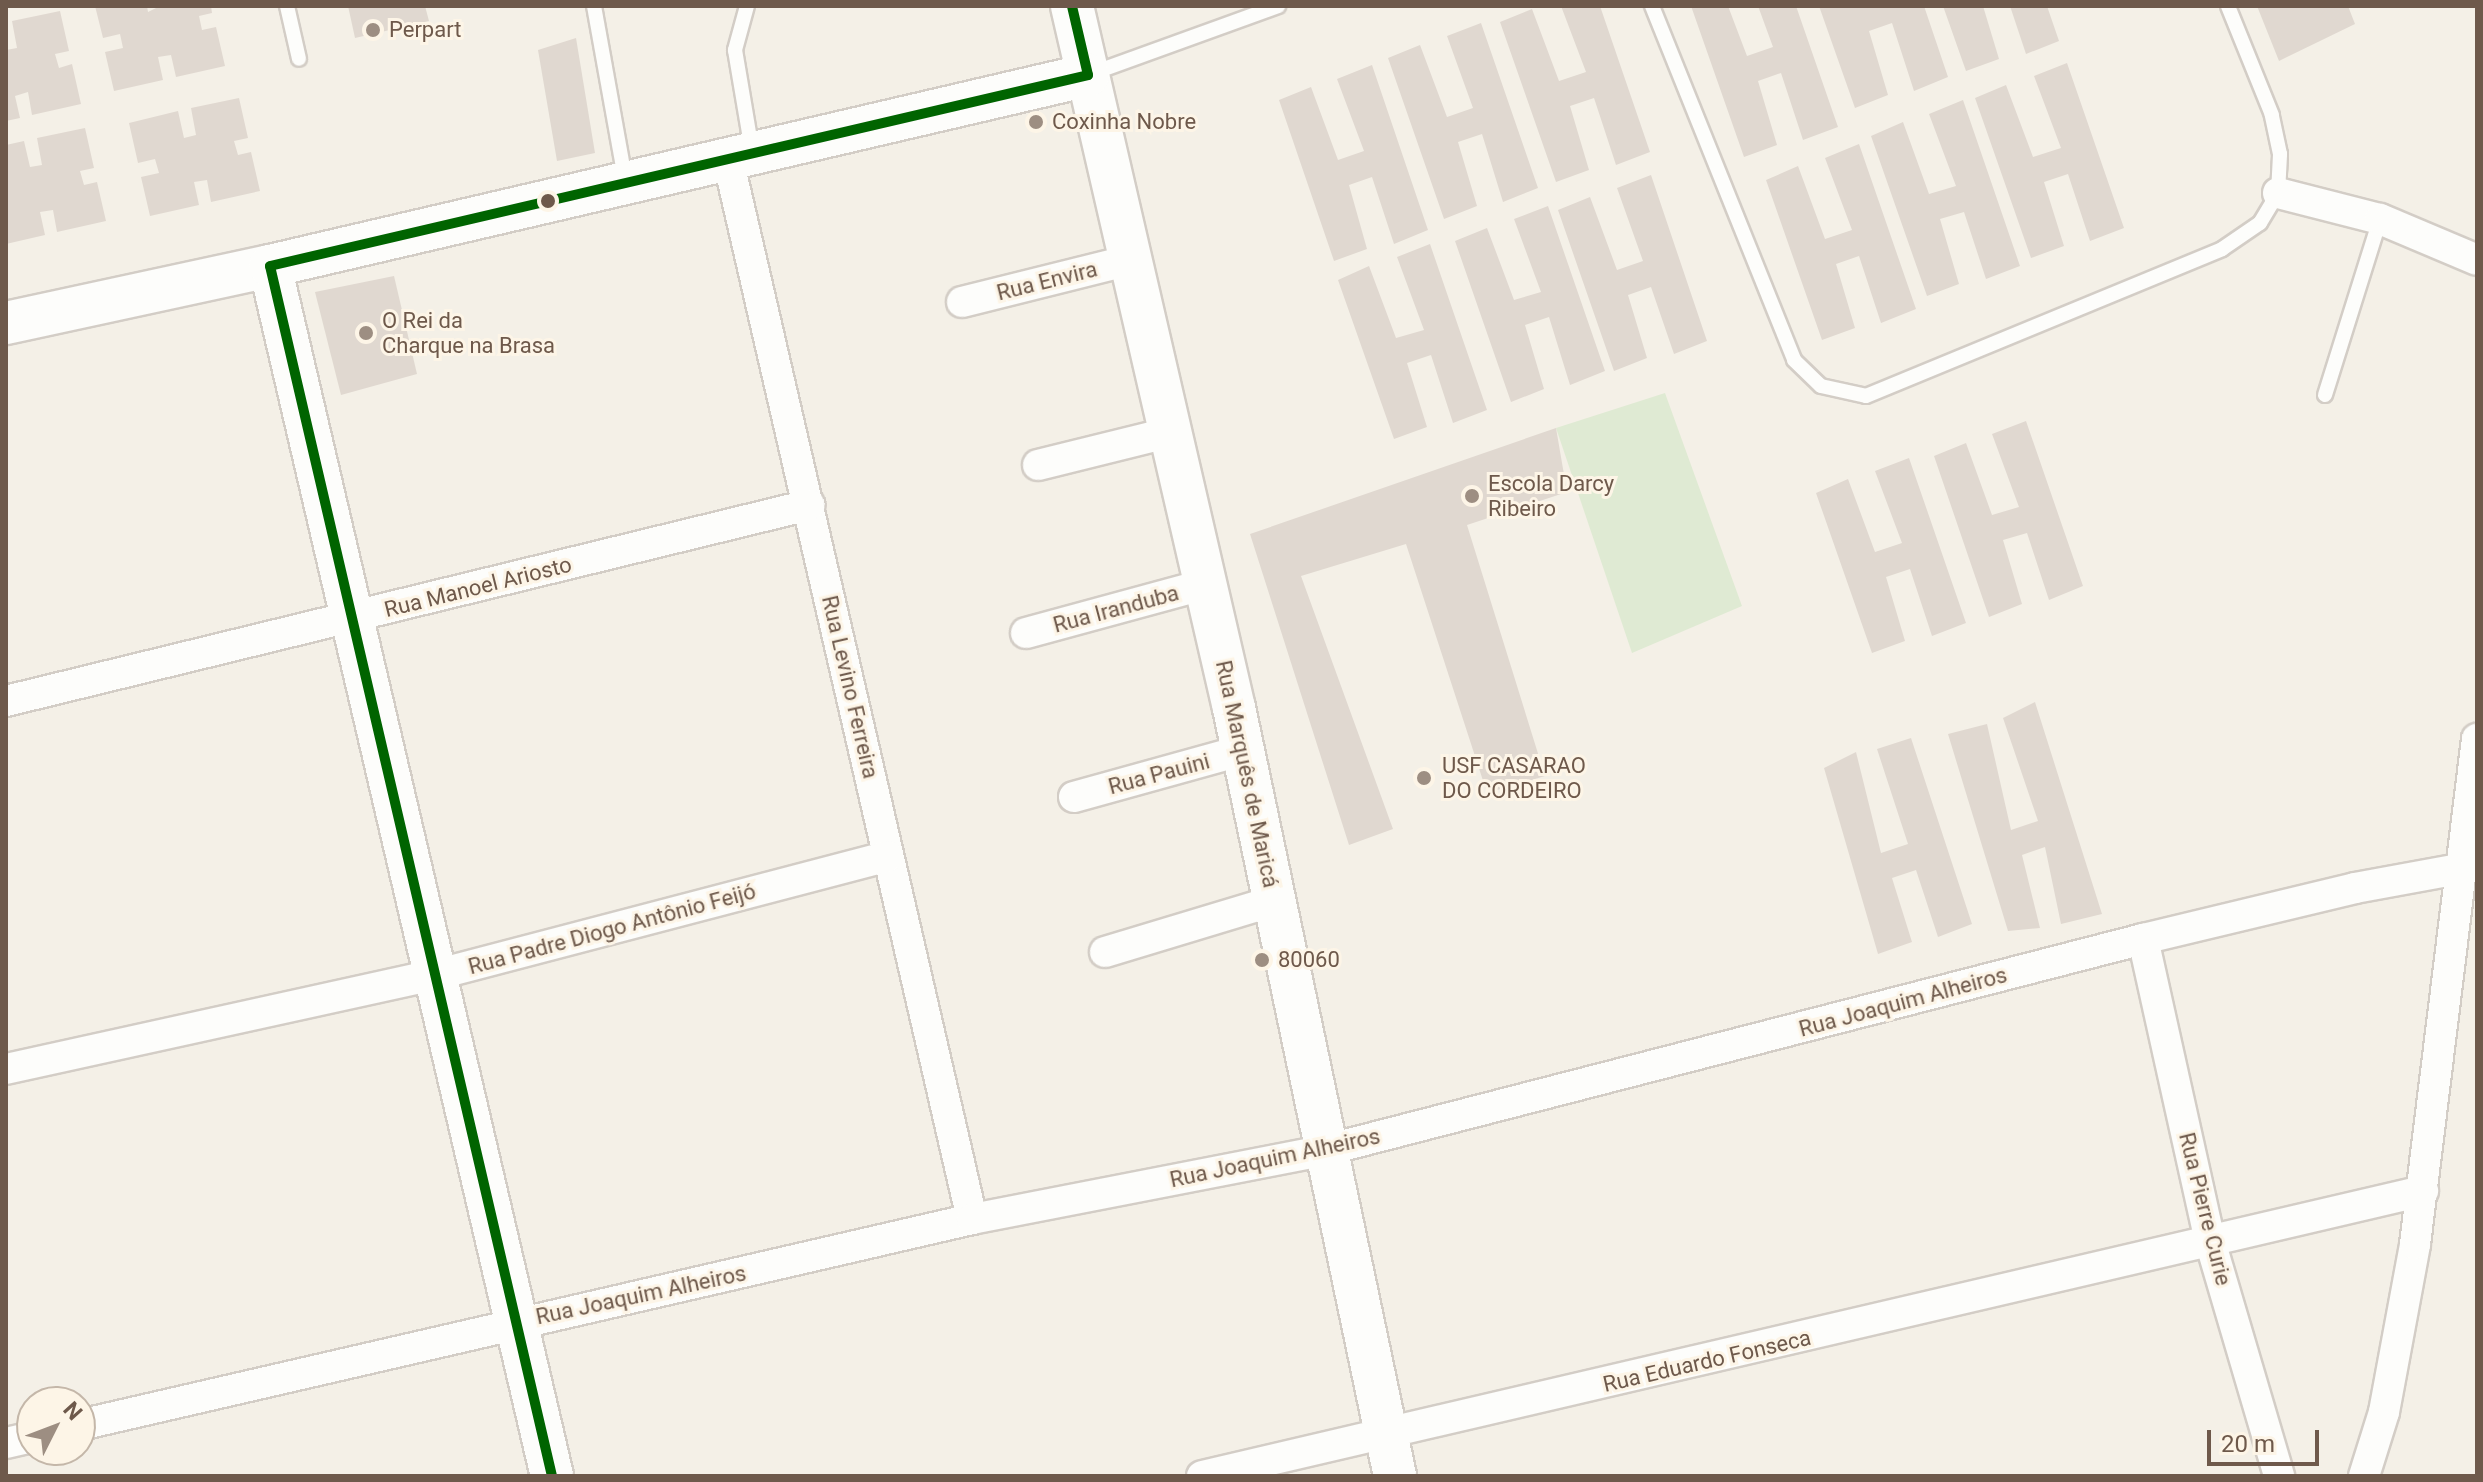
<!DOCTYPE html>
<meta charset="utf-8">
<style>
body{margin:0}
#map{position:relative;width:2483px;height:1482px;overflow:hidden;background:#f4f0e7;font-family:Roboto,sans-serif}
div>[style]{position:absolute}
.green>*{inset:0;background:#dfead3}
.building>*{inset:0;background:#e0d8d0}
.roads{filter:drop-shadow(2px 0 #d3cdc6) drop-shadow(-2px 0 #d3cdc6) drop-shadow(0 2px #d3cdc6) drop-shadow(0 -2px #d3cdc6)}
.lane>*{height:14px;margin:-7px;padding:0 7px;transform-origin:7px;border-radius:7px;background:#fdfdfb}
.street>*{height:30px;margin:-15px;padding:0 15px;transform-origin:15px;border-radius:15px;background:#fdfdfb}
.secondary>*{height:42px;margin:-21px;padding:0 21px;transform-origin:21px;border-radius:21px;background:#fdfdfb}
.bus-1>*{height:10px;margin:-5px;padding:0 5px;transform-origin:5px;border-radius:5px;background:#006400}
.dots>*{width:22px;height:22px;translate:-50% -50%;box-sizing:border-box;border:4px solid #fdf5e7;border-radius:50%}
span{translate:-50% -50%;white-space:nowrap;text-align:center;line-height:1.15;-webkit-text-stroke:6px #fdf5e7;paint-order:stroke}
.poi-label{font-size:22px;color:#6e594b}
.left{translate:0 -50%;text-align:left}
.street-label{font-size:22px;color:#6e594b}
.frame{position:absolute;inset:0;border:8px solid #6e594b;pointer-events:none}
.north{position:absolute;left:16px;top:1386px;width:80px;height:80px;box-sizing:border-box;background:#fdf5e7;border:2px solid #c4b7a9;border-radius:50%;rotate:48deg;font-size:22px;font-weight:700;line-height:32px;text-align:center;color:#6e594b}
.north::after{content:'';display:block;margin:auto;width:28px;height:36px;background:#9d8e82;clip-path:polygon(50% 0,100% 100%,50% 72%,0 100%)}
.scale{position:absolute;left:2207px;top:1430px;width:112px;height:36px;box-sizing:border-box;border:4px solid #6e594b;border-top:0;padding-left:10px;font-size:24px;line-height:28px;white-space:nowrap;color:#6e594b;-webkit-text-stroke:6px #fdf5e7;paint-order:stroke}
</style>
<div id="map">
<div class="green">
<i style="clip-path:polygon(1665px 393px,1742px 606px,1632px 653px,1556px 428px)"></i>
</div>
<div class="building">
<i style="clip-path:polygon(95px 6px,147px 6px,148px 12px,160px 6px,211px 6px,212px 13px,199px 16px,202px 30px,216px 27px,225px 66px,176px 77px,171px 55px,158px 57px,163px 80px,114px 91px,105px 52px,123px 48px,120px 34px,103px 38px)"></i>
<i style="clip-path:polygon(348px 6px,425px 6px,429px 21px,355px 38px)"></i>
<i style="clip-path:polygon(1561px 6px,1600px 6px,1650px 152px,1616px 165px,1594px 98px,1570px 106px,1589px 170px,1556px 182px,1500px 22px,1532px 9px,1559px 81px,1586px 72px)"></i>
<i style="clip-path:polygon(1691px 6px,1728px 6px,1747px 56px,1773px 47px,1758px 6px,1796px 6px,1838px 127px,1803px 140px,1781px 73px,1758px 81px,1777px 145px,1744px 157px)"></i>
<i style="clip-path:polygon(1819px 6px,1924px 6px,1948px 77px,1914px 91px,1892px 23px,1869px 31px,1888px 95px,1855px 108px)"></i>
<i style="clip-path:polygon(1943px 6px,1983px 6px,1999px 59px,1966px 71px)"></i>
<i style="clip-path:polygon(2010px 6px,2047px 6px,2059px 41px,2026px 54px)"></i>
<i style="clip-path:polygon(2257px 6px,2348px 6px,2355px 24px,2279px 61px)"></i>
<i style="clip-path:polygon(60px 11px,69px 51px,55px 54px,59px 68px,72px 64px,81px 104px,32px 115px,28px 92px,15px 96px,20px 118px,6px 121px,6px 50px,17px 48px,12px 21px)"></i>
<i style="clip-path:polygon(1481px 23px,1538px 188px,1503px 202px,1482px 134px,1458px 142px,1477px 206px,1444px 219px,1388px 58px,1420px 45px,1447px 117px,1473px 108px,1447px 36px)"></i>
<i style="clip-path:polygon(576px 38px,595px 153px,557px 161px,538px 50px)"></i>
<i style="clip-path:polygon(2067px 63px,2124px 228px,2090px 241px,2068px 174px,2044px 182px,2064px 246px,2031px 258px,1975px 98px,2006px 85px,2033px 157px,2061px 148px,2034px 76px)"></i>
<i style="clip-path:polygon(1372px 65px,1428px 230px,1394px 244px,1372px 177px,1349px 185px,1367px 249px,1334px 261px,1279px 100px,1311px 87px,1338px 160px,1364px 151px,1337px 79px)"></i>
<i style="clip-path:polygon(239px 98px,248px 138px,234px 141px,238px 155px,251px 152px,260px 191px,211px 202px,207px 180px,194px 182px,199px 205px,150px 216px,141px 177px,159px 173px,155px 159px,138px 163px,129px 123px,178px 111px,184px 138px,196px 135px,191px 108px)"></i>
<i style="clip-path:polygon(1963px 100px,2020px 266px,1986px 279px,1964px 212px,1940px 219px,1959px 284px,1927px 296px,1871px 136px,1903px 122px,1929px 194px,1956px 186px,1929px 114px)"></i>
<i style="clip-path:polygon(85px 128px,94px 168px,80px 171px,84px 185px,97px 182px,106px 221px,57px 232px,53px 210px,40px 212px,45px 235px,6px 244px,6px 145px,24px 141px,30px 167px,42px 165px,37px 138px)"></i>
<i style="clip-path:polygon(1859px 144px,1916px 309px,1881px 323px,1859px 256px,1836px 264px,1855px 328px,1822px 340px,1766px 180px,1798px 166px,1825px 239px,1852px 230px,1825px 158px)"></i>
<i style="clip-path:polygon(1651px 175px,1707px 341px,1674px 354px,1651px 287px,1628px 295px,1647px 358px,1614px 371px,1558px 210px,1590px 197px,1617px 270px,1643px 261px,1617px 188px)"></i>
<i style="clip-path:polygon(1548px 206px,1605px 371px,1570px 385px,1549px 317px,1525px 325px,1544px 389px,1511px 402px,1455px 241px,1487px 228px,1514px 300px,1541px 292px,1514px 219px)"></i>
<i style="clip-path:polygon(1430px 244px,1487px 410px,1453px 423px,1431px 355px,1407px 363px,1427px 427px,1394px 439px,1338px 280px,1369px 266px,1396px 338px,1424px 330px,1397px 257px)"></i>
<i style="clip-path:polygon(394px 276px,417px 374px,341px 395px,315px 292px)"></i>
<i style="clip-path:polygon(2026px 421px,2083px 586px,2049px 600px,2027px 533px,2003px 540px,2022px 604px,1989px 617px,1934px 456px,1966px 443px,1992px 515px,2019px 507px,1992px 434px)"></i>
<i style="clip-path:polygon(1556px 428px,1567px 492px,1467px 525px,1545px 776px,1487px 793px,1406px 544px,1301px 576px,1393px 829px,1349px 845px,1250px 534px)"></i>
<i style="clip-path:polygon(1909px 458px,1966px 623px,1932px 636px,1910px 569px,1886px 577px,1905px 641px,1872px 653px,1816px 493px,1848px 479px,1875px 552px,1902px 543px,1875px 471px)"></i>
<i style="clip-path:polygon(2035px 702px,2102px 914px,2061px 924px,2045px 847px,2022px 855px,2040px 928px,2008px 931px,1948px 734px,1987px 724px,2011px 830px,2038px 821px,2003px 718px)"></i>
<i style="clip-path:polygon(1911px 738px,1972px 924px,1938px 937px,1916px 870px,1892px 878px,1912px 942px,1878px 954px,1824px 768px,1856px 752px,1881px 853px,1908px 844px,1877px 749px)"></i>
</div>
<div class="roads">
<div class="lane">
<i style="left:287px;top:6px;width:54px;rotate:77.2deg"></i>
<i style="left:594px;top:6px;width:176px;rotate:79.8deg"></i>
<i style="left:747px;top:6px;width:46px;rotate:105.3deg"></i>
<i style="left:735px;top:50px;width:101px;rotate:80.4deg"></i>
<i style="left:1652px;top:6px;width:381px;rotate:68.1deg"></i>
<i style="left:1794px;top:360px;width:37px;rotate:44deg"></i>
<i style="left:1821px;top:386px;width:46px;rotate:12.5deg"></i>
<i style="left:1866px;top:396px;width:385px;rotate:-22.4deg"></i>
<i style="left:2222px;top:249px;width:46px;rotate:-34.4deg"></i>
<i style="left:2260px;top:223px;width:35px;rotate:-59deg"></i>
<i style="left:2278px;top:193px;width:39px;rotate:-87deg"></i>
<i style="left:2280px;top:154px;width:40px;rotate:-102deg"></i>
<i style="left:2272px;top:115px;width:118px;rotate:-112deg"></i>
<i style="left:1093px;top:73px;width:197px;rotate:-19.9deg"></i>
<i style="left:2325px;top:395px;width:184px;rotate:-72.6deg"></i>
</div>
<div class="street">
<i style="left:727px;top:155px;width:1092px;rotate:77.03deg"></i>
<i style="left:2278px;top:193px;width:105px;rotate:14.3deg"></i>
<i style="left:2380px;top:219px;width:105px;rotate:22.9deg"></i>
<i style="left:962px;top:302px;width:174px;rotate:-14deg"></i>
<i style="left:1038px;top:465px;width:137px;rotate:-13.9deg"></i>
<i style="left:1026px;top:633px;width:187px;rotate:-15.2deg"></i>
<i style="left:6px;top:701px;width:827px;rotate:-13.72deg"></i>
<i style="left:1074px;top:797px;width:175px;rotate:-15.5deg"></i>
<i style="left:2143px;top:939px;width:309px;rotate:77.5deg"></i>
<i style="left:2210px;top:1241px;width:245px;rotate:73.6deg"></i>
<i style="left:1105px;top:952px;width:177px;rotate:-16.8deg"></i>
<i style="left:6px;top:1069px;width:439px;rotate:-12.4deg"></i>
<i style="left:435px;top:975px;width:468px;rotate:-14.7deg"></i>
<i style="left:80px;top:1425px;width:915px;rotate:-13deg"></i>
<i style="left:972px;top:1219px;width:361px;rotate:-11deg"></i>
<i style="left:1326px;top:1150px;width:844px;rotate:-14.48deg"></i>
<i style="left:2143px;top:939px;width:218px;rotate:-13.5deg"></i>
<i style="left:2355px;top:888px;width:111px;rotate:-10.4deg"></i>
<i style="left:6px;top:1443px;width:27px;rotate:-13deg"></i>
<i style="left:1202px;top:1476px;width:1254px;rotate:-13.14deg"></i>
<i style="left:2364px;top:1476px;width:67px;rotate:-72.6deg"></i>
<i style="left:2384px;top:1412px;width:171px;rotate:-79.5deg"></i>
<i style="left:2415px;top:1244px;width:509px;rotate:-83deg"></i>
</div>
<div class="secondary">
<i style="left:1072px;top:6px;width:720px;rotate:77.01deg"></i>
<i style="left:1234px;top:708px;width:785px;rotate:78.16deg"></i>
<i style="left:270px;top:266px;width:1242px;rotate:76.88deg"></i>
<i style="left:6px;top:323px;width:270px;rotate:-12.2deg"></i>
<i style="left:270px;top:266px;width:840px;rotate:-13.14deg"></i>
</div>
</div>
<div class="bus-1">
<i style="left:552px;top:1476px;width:1242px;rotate:-103.12deg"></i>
<i style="left:270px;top:266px;width:840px;rotate:-13.14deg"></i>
<i style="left:1088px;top:75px;width:71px;rotate:-103.1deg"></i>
</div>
<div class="dots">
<i style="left:373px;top:30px;background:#9d8e82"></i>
<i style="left:1036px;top:122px;background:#9d8e82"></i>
<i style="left:548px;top:201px;background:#6e594b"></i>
<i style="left:366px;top:333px;background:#9d8e82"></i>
<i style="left:1472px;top:496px;background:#9d8e82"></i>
<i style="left:1424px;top:778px;background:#9d8e82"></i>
<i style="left:1262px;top:960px;background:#9d8e82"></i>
</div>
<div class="poi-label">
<span class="left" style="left:389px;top:30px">Perpart</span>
<span class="left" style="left:1052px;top:122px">Coxinha Nobre</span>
<span class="left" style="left:382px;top:333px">O Rei da<br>Charque na Brasa</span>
<span class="left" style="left:1488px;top:496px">Escola Darcy<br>Ribeiro</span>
<span class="left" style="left:1442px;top:778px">USF CASARAO<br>DO CORDEIRO</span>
<span class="left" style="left:1278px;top:960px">80060</span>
</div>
<div class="street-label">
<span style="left:1047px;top:281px;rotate:-14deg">Rua Envira</span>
<span style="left:478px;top:587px;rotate:-14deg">Rua Manoel Ariosto</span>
<span style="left:1116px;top:609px;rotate:-15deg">Rua Iranduba</span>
<span style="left:850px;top:687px;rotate:77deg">Rua Levino Ferreira</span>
<span style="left:1159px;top:774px;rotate:-15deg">Rua Pauini</span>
<span style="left:1247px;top:774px;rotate:78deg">Rua Marquês de Maricá</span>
<span style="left:612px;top:929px;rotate:-15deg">Rua Padre Diogo Antônio Feijó</span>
<span style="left:1903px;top:1002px;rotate:-15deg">Rua Joaquim Alheiros</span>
<span style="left:1275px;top:1158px;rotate:-12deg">Rua Joaquim Alheiros</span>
<span style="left:2205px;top:1209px;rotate:76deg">Rua Pierre Curie</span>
<span style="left:641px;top:1295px;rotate:-12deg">Rua Joaquim Alheiros</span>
<span style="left:1707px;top:1361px;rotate:-13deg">Rua Eduardo Fonseca</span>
</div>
<div class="frame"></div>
<div class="north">N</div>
<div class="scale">20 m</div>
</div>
